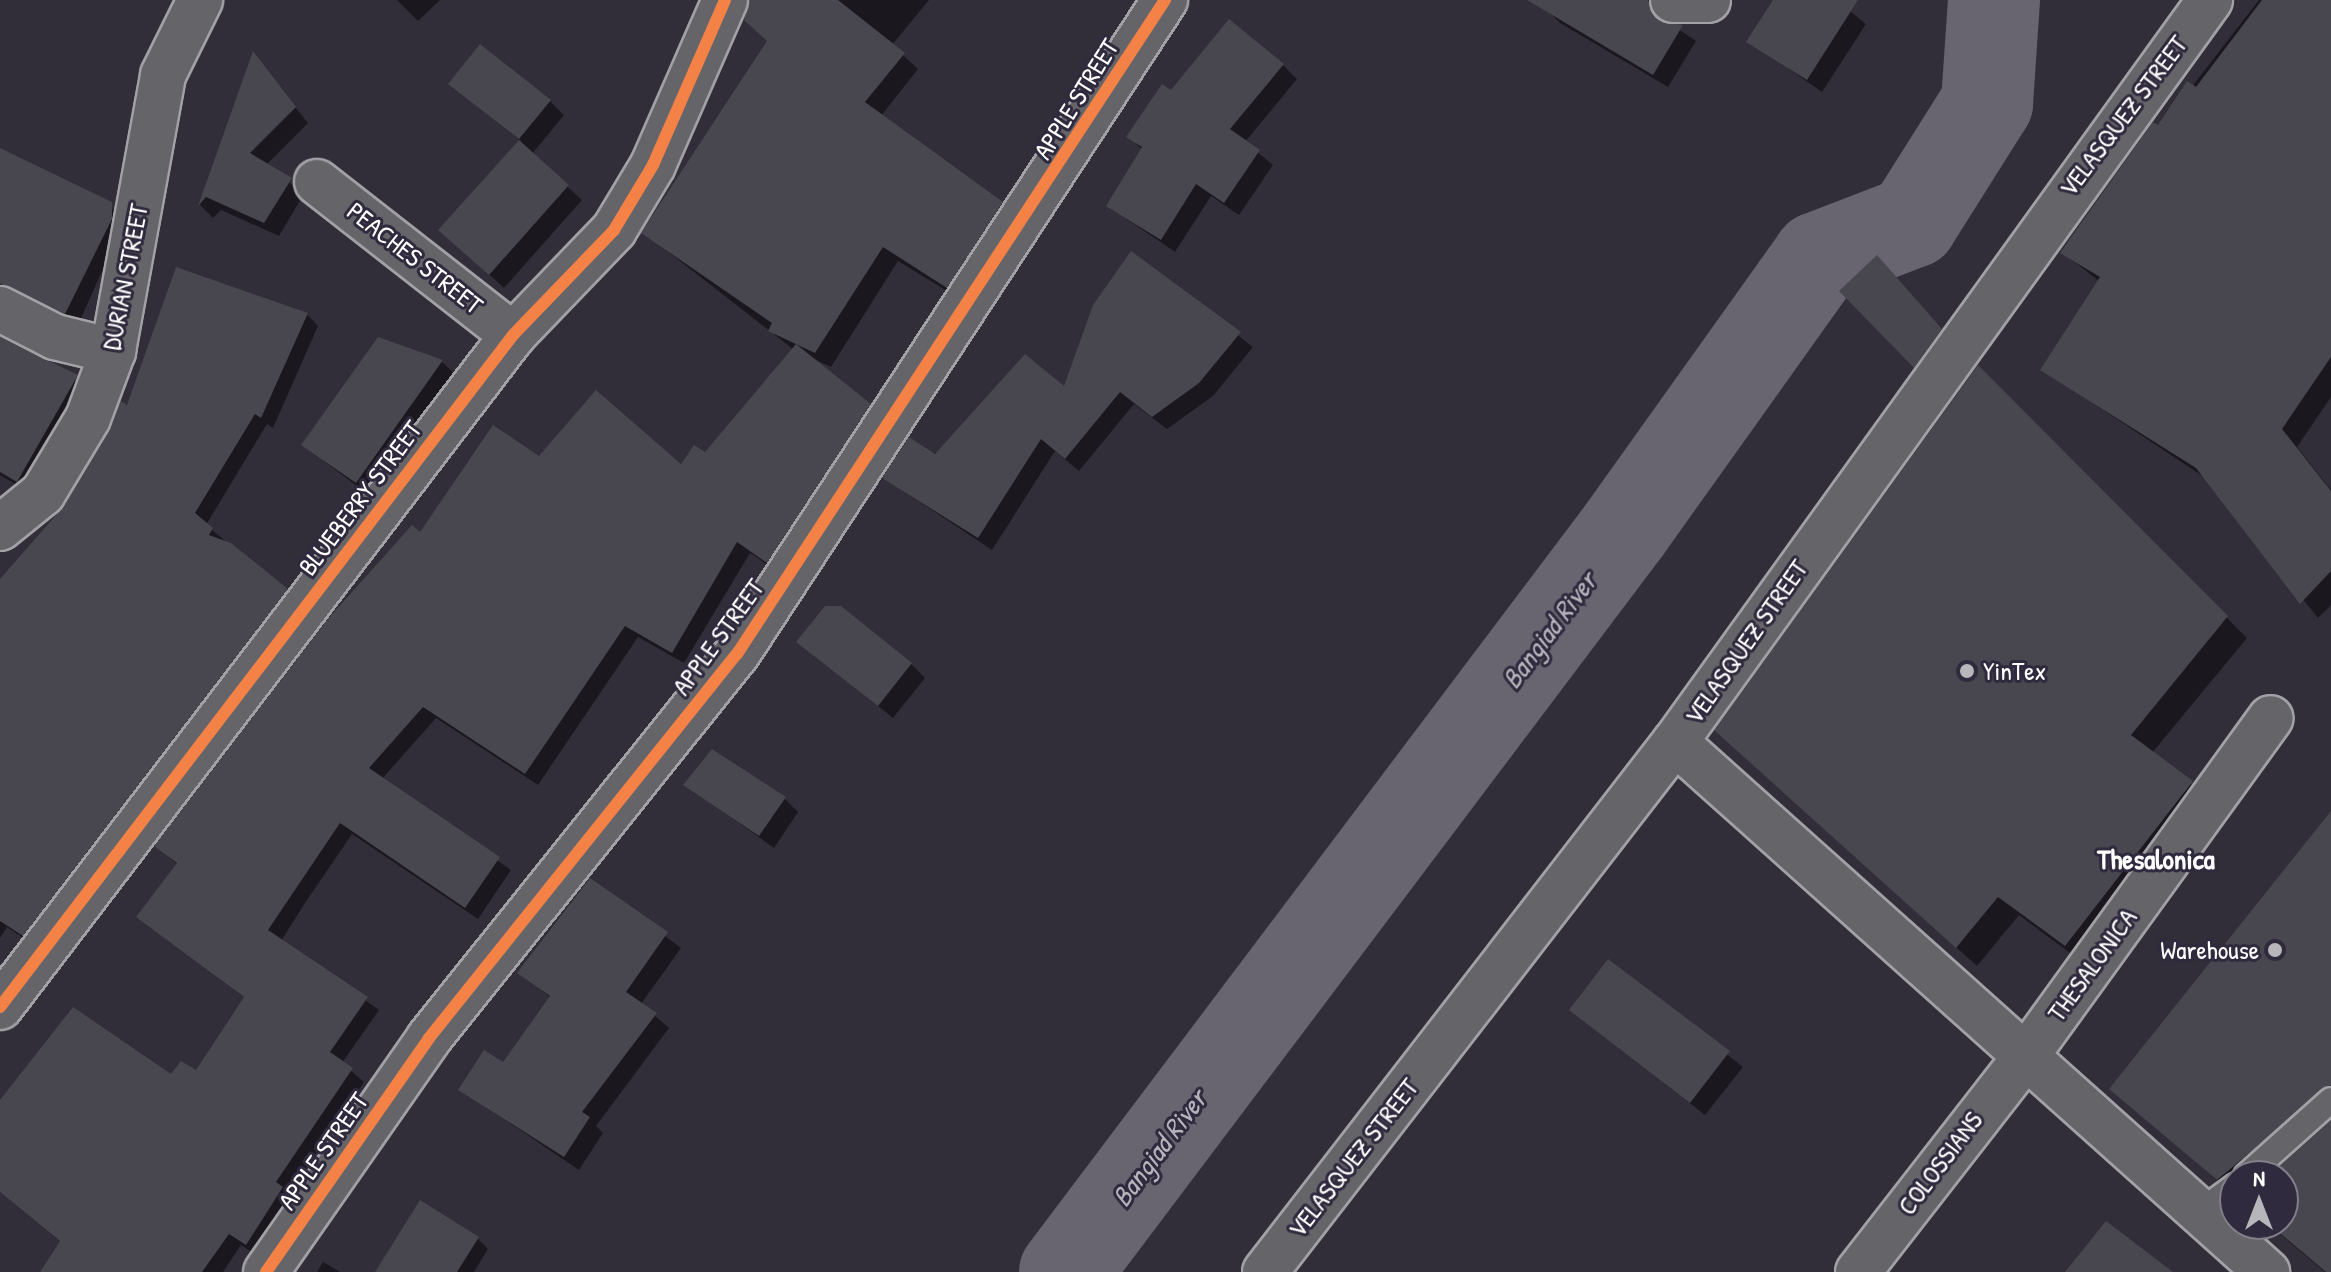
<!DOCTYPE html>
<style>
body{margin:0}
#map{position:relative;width:2331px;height:1272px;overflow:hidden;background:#312e39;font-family:"Patrick Hand",sans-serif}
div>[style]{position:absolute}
.shadow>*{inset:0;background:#0007}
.river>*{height:92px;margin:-46px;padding:0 46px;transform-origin:46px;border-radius:46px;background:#686571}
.building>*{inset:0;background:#48464e}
.roads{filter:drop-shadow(2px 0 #a2a1a6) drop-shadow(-2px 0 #a2a1a6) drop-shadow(0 2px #a2a1a6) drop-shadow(0 -2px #a2a1a6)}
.lane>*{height:24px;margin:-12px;padding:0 12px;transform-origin:12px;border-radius:12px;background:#656469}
.street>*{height:44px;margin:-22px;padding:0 22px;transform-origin:22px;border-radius:22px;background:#656469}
.secondary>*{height:44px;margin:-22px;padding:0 22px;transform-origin:22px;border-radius:22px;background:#656469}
.cycleway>*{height:12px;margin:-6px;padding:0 6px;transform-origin:6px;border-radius:6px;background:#f48246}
.dots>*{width:22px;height:22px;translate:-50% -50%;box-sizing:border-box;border:4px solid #2f2a3d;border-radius:50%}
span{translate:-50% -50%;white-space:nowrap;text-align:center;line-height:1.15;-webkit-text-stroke:6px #2f2a3d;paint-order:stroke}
.street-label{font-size:26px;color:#fff}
.poi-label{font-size:26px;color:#fff}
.left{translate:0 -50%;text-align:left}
.right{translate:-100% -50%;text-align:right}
.water-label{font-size:28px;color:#b6b4bb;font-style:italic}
.neighbourhood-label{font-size:28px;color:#fff;font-weight:700}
.north{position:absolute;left:2219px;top:1160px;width:80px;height:80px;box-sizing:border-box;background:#2f2a3d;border:2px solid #827f8b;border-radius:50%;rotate:0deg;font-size:22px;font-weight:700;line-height:32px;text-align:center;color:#fff}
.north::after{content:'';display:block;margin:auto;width:28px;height:36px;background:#b7b6ba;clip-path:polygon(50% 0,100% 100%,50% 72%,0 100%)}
</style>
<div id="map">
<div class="shadow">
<i style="clip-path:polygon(397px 0,440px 0,418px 21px)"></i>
<i style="clip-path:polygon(766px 0,929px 0,892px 45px,918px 69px,881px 116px,1017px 219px,963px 301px,898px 261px,831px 367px,814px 359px,881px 418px,780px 573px,750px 553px,684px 663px,638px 637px,538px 785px,436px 718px,382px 779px,511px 870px,478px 919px,352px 834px,305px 903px,281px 941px,379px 1010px,342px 1063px,364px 1082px,288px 1194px,294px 1201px,258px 1256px,241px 1245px,223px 1272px,42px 1272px,61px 1242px,0 1192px,0 1103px,196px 1073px,246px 999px,139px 917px,178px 865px,157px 846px,421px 535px,539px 459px,681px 467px,705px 454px,794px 350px,644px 233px,769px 42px)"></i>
<i style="clip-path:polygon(1551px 0,1667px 0,1665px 20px,1696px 41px,1668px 87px,1560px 23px,1546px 9px)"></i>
<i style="clip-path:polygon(1775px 0,1836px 0,1866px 24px,1822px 92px,1749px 41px)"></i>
<i style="clip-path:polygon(2259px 0,2331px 0,2331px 397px,2297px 447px,2331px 490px,2331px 605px,2318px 618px,2207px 479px,2043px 370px,2099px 281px,2063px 253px)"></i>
<i style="clip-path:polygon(253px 55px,308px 123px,266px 165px,304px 194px,279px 236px,221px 210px,213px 218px,200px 205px)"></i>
<i style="clip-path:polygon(1283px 65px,1297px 79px,1245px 142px,1273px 165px,1239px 215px,1211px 196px,1175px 252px,1108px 206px,1143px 150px,1129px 137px,1172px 92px)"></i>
<i style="clip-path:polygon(451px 84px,550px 101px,564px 115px,532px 154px,582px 200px,504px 288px,455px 243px,521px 141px)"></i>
<i style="clip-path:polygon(0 150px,126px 217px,78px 325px,0 304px)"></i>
<i style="clip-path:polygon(1132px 254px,1253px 347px,1213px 396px,1167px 429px,1134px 404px,1079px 471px,1055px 451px,992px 550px,884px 478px,1065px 389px)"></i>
<i style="clip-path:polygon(1890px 272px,1955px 344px,1929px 380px,1842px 291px)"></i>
<i style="clip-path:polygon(307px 314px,318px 326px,273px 428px,267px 424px,206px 525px,298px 601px,35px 946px,7px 927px,0 938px,0 583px,66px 507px,128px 408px)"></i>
<i style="clip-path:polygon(0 339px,89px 389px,30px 493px,0 475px)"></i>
<i style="clip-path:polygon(378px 340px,442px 362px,456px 375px,370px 496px,303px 445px)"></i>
<i style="clip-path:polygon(1978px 368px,2247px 638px,2152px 753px,2212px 802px,2085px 964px,2019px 915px,1977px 966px,1737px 750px)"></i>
<i style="clip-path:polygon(799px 642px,911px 664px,925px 678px,893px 718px)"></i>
<i style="clip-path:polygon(686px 785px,784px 798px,798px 812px,774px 848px)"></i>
<i style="clip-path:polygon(2331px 814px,2331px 1272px,2325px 1272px,2268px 1224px,2283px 1224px,2283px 1176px,2235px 1176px,2235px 1196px,2112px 1089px)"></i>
<i style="clip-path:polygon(591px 880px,681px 948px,641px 1004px,669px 1028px,596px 1126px,603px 1133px,579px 1170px,461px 1090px,504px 1064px,551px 998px,520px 973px)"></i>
<i style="clip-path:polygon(1609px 961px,1743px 1067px,1705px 1115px,1571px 1010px)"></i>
<i style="clip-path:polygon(477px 1238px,488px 1249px,474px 1272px,377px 1272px)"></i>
<i style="clip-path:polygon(323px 1262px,340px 1272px,317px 1272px)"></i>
</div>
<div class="river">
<i style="left:1065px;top:1272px;width:930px;rotate:-52.99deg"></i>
<i style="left:1625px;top:529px;width:333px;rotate:-54.5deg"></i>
<i style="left:1818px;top:258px;width:101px;rotate:-21deg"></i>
<i style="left:1912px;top:222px;width:141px;rotate:-57.8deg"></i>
<i style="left:1987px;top:103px;width:103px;rotate:-86.1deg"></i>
</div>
<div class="building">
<i style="clip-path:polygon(750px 0,838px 0,905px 53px,865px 102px,1003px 202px,947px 288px,883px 247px,815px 353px,768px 331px,772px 323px,641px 233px,767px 41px,744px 20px)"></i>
<i style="clip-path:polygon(1527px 0,1648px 0,1660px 21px,1683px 25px,1653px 75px)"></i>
<i style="clip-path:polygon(1773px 0,1858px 0,1807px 80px,1746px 42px)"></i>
<i style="clip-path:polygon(2262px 0,2331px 0,2331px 357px,2282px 429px,2331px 491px,2331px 571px,2300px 604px,2196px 468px,2040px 370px,2100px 277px,2060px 253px,2153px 122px,2158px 125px,2187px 81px,2196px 87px)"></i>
<i style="clip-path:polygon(1229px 19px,1284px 64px,1230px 129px,1260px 150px,1224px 203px,1196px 184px,1161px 240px,1106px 206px,1142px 147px,1126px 137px,1162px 84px,1171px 90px)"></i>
<i style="clip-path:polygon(480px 44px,551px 100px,519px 139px,448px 84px)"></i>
<i style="clip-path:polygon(253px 51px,296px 107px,250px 153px,292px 178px,264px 223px,206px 197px,198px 206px)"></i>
<i style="clip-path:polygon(519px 140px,569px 185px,489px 275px,438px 230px)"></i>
<i style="clip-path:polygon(0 148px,112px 202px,112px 219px,65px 314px,0 284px)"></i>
<i style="clip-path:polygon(1131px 251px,1241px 332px,1199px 383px,1152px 417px,1120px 392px,1065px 459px,1041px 439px,978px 538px,882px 478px,909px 437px,935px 454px,1025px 354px,1064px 386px,1093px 305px)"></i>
<i style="clip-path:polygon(1877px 255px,1942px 329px,1914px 368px,1839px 291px)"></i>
<i style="clip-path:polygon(176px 267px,308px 313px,261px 418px,255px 414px,195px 513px,213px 528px,209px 535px,231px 543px,288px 589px,23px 936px,0 921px,0 579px,64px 506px,121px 401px,127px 405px)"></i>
<i style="clip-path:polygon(0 337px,78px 375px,17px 482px,0 472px)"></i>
<i style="clip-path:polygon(378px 337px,443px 360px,356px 483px,301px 445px)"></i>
<i style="clip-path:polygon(796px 344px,871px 404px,767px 563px,737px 542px,672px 653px,625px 626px,525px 774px,423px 707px,369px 768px,500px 857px,465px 908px,340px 823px,268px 930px,368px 997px,330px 1052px,353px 1068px,276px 1182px,283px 1187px,246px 1245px,229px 1234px,202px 1272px,40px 1272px,60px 1241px,0 1192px,0 1100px,73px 1007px,171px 1074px,181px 1061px,196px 1070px,244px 997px,136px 917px,177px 863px,154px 846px,327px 620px,412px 525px,420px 532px,493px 425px,539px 456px,596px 390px,681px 464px,694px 445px,705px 452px)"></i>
<i style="clip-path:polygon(1978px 365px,2228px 616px,2131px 735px,2193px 781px,2065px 946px,1998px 897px,1956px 948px,1714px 730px)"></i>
<i style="clip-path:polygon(825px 606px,841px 606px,912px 663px,878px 706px,796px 642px)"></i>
<i style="clip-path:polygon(712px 749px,786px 797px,759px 836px,683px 785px)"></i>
<i style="clip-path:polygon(2331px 811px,2331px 1085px,2217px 1180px,2109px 1089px)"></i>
<i style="clip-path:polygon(590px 878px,668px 932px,626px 992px,657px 1013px,582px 1112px,590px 1117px,564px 1157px,458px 1090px,484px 1050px,503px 1062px,550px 996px,517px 973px)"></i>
<i style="clip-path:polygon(1608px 959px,1730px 1051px,1690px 1103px,1569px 1010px)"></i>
<i style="clip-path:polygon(2331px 1120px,2331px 1272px,2326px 1272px,2269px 1224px,2283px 1224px,2283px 1176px,2268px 1176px)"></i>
<i style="clip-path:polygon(420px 1200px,479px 1237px,457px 1272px,375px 1272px)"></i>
<i style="clip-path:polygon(2106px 1221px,2173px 1272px,2065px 1272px)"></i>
</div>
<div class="roads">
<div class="lane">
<i style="left:2246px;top:1176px;width:114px;rotate:-41.8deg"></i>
<i style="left:2200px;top:1212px;width:44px;rotate:-36.6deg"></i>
</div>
<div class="street">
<i style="left:1673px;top:0;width:35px"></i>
<i style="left:317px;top:182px;width:249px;rotate:38deg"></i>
<i style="left:0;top:309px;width:62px;rotate:27deg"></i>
<i style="left:55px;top:337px;width:60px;rotate:13.6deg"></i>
<i style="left:0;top:528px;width:55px;rotate:-39.1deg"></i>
<i style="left:43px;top:493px;width:87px;rotate:-59deg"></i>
<i style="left:88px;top:418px;width:72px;rotate:-69.5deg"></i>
<i style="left:113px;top:351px;width:280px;rotate:-79.7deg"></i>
<i style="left:163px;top:75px;width:84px;rotate:-63.7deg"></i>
<i style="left:1675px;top:742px;width:795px;rotate:41.84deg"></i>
<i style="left:0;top:1007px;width:845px;rotate:-52.64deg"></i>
<i style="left:513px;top:335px;width:146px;rotate:-46.1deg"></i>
<i style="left:614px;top:230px;width:76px;rotate:-59deg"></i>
<i style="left:653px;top:165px;width:180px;rotate:-66.4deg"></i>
<i style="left:266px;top:1272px;width:285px;rotate:-55.1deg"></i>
<i style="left:429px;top:1038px;width:492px;rotate:-51.3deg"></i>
<i style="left:737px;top:654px;width:782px;rotate:-56.8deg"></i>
<i style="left:1858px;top:1272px;width:274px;rotate:-52.1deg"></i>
<i style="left:2026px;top:1056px;width:417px;rotate:-54.1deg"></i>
</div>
<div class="secondary">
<i style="left:1265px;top:1272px;width:670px;rotate:-52.28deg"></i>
<i style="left:1675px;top:742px;width:915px;rotate:-54.21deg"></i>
</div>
</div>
<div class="cycleway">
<i style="left:0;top:1007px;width:845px;rotate:-52.64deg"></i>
<i style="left:513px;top:335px;width:146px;rotate:-46.1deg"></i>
<i style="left:614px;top:230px;width:76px;rotate:-59deg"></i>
<i style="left:653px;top:165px;width:180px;rotate:-66.4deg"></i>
<i style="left:266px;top:1272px;width:285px;rotate:-55.1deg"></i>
<i style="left:429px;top:1038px;width:492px;rotate:-51.3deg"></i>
<i style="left:737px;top:654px;width:782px;rotate:-56.8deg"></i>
</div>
<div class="dots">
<i style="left:1967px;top:671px;background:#b7b6ba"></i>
<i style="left:2275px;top:950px;background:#b7b6ba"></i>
</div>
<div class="street-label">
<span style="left:1076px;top:99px;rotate:-58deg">APPLE STREET</span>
<span style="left:2123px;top:116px;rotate:-53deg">VELASQUEZ STREET</span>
<span style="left:415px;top:258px;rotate:38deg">PEACHES STREET</span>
<span style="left:125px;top:277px;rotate:-79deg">DURIAN STREET</span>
<span style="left:360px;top:498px;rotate:-53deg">BLUEBERRY STREET</span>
<span style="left:718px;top:637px;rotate:-54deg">APPLE STREET</span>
<span style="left:1746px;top:642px;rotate:-55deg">VELASQUEZ STREET</span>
<span style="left:2092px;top:965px;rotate:-54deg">THESALONICA</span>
<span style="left:323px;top:1151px;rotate:-55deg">APPLE STREET</span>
<span style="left:1353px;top:1158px;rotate:-52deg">VELASQUEZ STREET</span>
<span style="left:1940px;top:1163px;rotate:-53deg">COLOSSIANS</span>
</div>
<div class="poi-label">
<span class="left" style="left:1983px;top:671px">YinTex</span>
<span class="right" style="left:2259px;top:950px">Warehouse</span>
</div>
<div class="water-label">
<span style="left:1549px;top:630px;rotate:-53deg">Bangiad River</span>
<span style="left:1159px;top:1148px;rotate:-53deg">Bangiad River</span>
</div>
<div class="neighbourhood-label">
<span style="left:2156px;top:859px">Thesalonica</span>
</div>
<div class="north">N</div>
</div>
